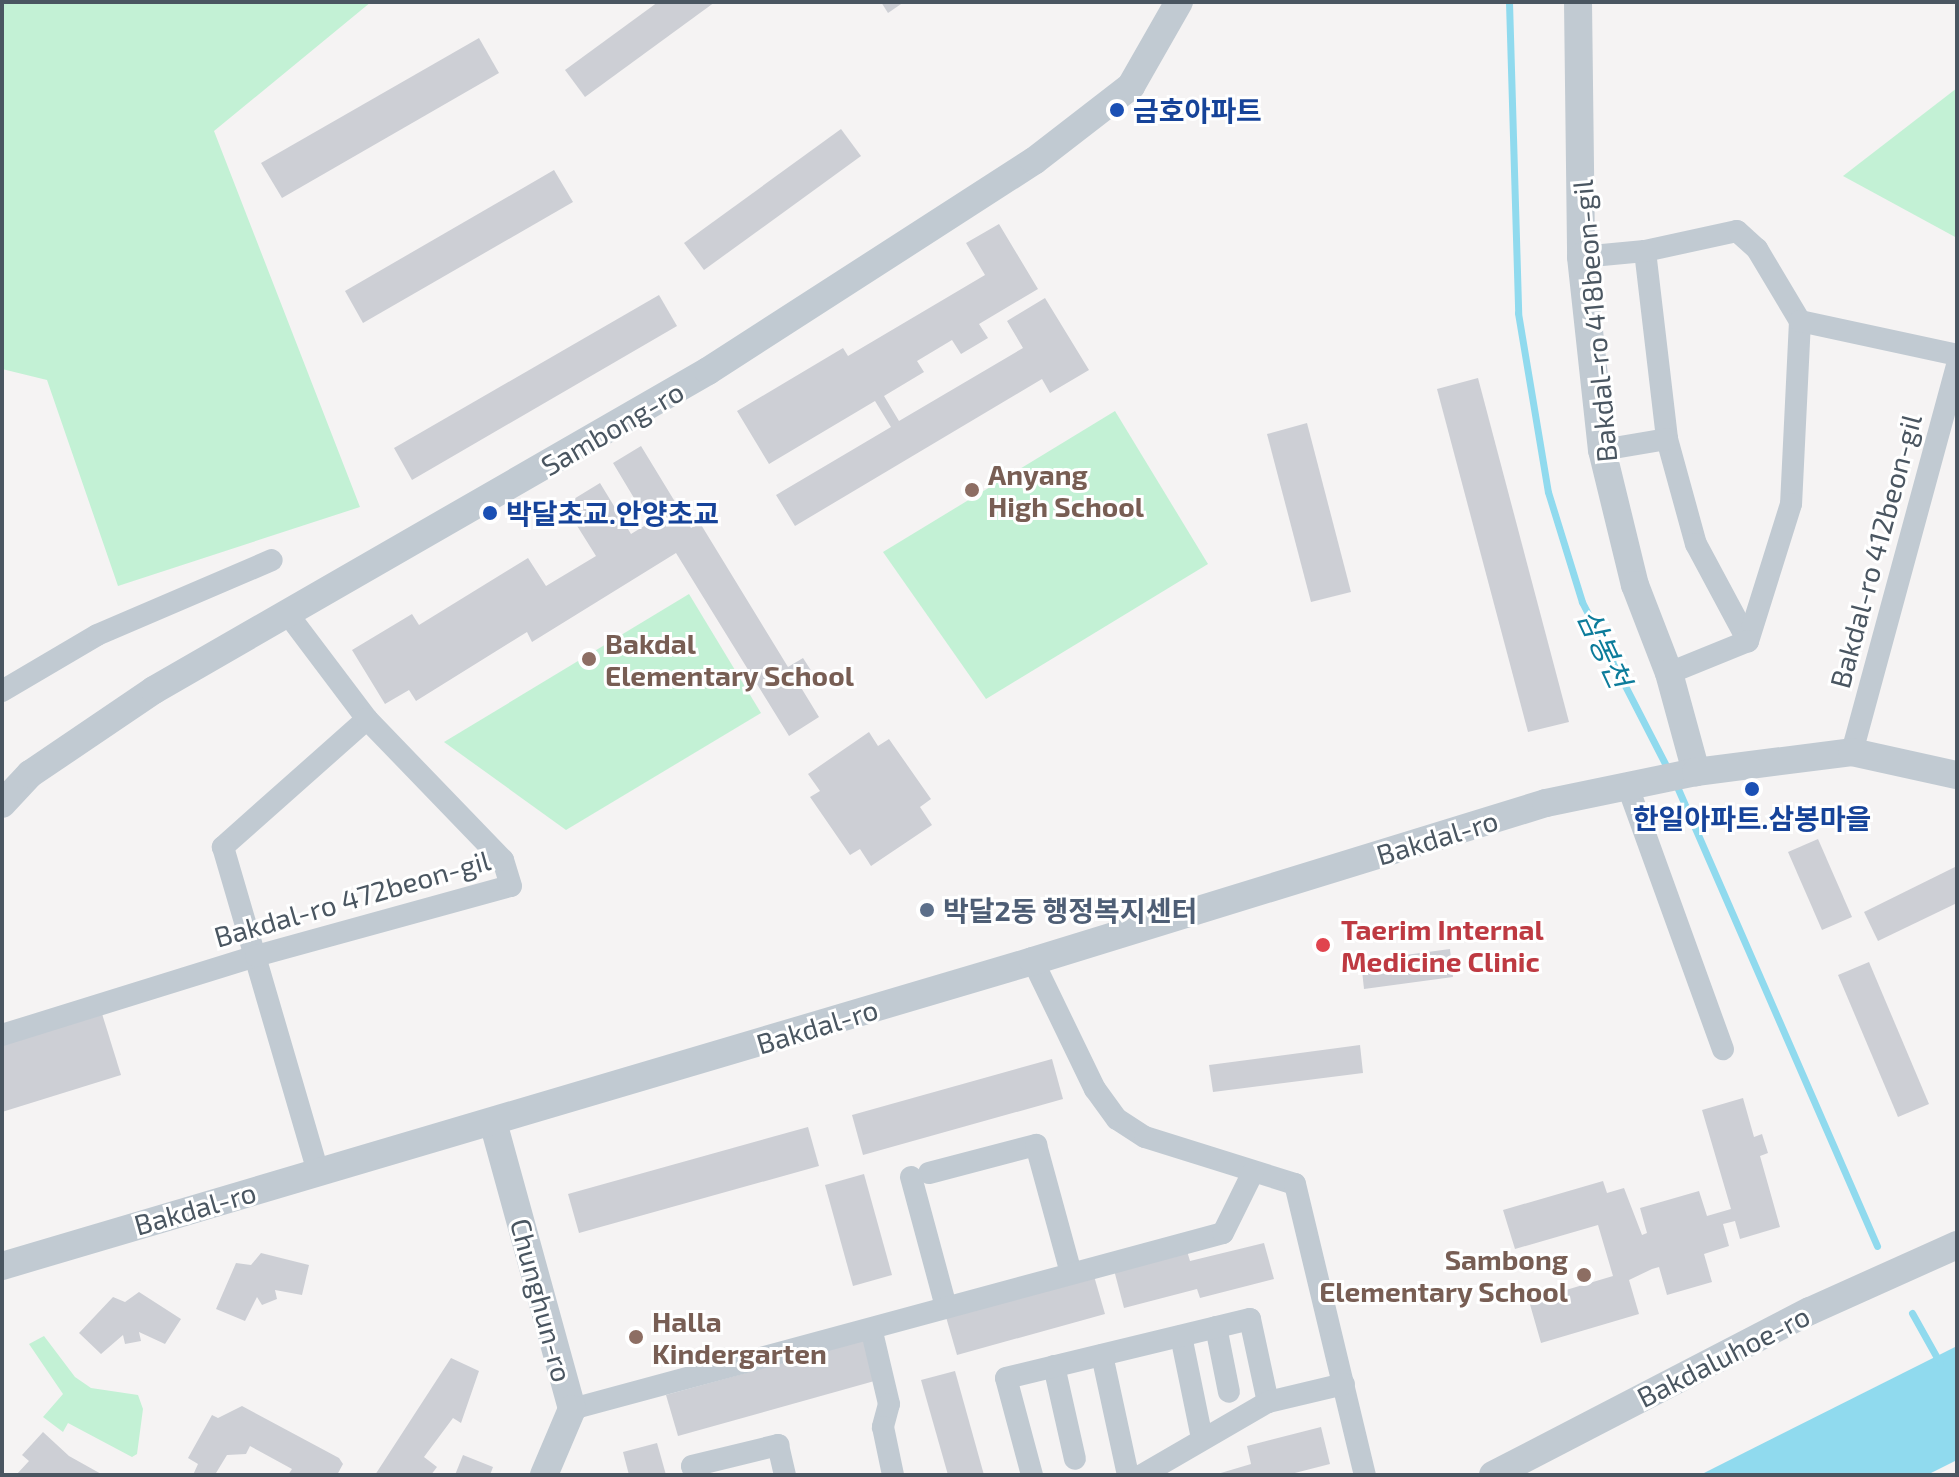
<!DOCTYPE html>
<meta charset="utf-8">
<style>
body{margin:0}
#map{position:relative;width:1959px;height:1477px;overflow:hidden;background:#f5f3f3;font-family:"Exo 2","Noto Sans KR",sans-serif}
div>[style]{position:absolute}
.green>*{inset:0;background:#c3f1d5}
.water>*{inset:0;background:#90daee}
.stream>*{height:7px;margin:-3.5px;padding:0 3.5px;transform-origin:3.5px;border-radius:3.5px;background:#90daee}
.building>*{inset:0;background:#cdcfd5}
.minor>*{height:22px;margin:-11px;padding:0 11px;transform-origin:11px;border-radius:11px;background:#c1cad2}
.tertiary>*{height:28px;margin:-14px;padding:0 14px;transform-origin:14px;border-radius:14px;background:#c1cad2}
.dots>*{width:22px;height:22px;translate:-50% -50%;box-sizing:border-box;border:4px solid #fff;border-radius:50%}
span{translate:-50% -50%;white-space:nowrap;text-align:center;line-height:1.15;-webkit-text-stroke:6px #fff;paint-order:stroke}
.transit-label{font-size:28px;color:#164399;font-weight:700}
.left{translate:0 -50%;text-align:left}
.street-label{font-size:28px;color:#4a5661}
.education-label{font-size:28px;color:#785e54;font-weight:700}
.right{translate:-100% -50%;text-align:right}
.service-label{font-size:28px;color:#4e5e75;font-weight:700}
.health-label{font-size:28px;color:#be3a42;font-weight:700}
.water-label{font-size:30px;color:#0c7c9b;font-style:italic}
.frame{position:absolute;inset:0;border:4px solid #4a5661;pointer-events:none}
</style>
<div id="map">
<div class="green">
<i style="clip-path:polygon(2px 2px,371px 2px,214px 131px,360px 507px,118px 586px,47px 380px,2px 369px)"></i>
<i style="clip-path:polygon(1957px 88px,1957px 238px,1843px 176px)"></i>
<i style="clip-path:polygon(1115px 411px,1208px 564px,986px 699px,883px 552px)"></i>
<i style="clip-path:polygon(689px 594px,761px 713px,566px 830px,444px 742px)"></i>
<i style="clip-path:polygon(44px 1336px,75px 1377px,91px 1388px,138px 1395px,143px 1409px,137px 1454px,132px 1457px,68px 1423px,63px 1432px,43px 1417px,63px 1394px,29px 1344px)"></i>
</div>
<div class="water">
<i style="clip-path:polygon(1957px 1346px,1957px 1460px,1927px 1475px,1700px 1475px)"></i>
</div>
<div class="stream">
<i style="left:1509px;top:2px;width:311px;rotate:88.3deg"></i>
<i style="left:1518px;top:313px;width:181px;rotate:80.5deg"></i>
<i style="left:1548px;top:492px;width:115px;rotate:72.8deg"></i>
<i style="left:1582px;top:602px;width:190px;rotate:62.8deg"></i>
<i style="left:1675px;top:782px;width:506px;rotate:66.47deg"></i>
<i style="left:1912px;top:1313px;width:57px;rotate:60.8deg"></i>
</div>
<div class="building">
<i style="clip-path:polygon(658px 2px,715px 2px,585px 97px,565px 70px)"></i>
<i style="clip-path:polygon(881px 2px,904px 2px,888px 13px)"></i>
<i style="clip-path:polygon(479px 38px,499px 73px,282px 198px,261px 163px)"></i>
<i style="clip-path:polygon(841px 129px,861px 156px,704px 270px,684px 243px)"></i>
<i style="clip-path:polygon(554px 170px,573px 202px,363px 323px,345px 291px)"></i>
<i style="clip-path:polygon(999px 224px,1038px 289px,979px 324px,988px 338px,961px 354px,952px 340px,917px 361px,924px 372px,884px 396px,899px 421px,1023px 348px,1007px 321px,1045px 298px,1089px 370px,1050px 393px,1042px 379px,795px 526px,776px 495px,891px 427px,875px 401px,769px 464px,737px 411px,843px 348px,848px 356px,985px 275px,966px 243px)"></i>
<i style="clip-path:polygon(659px 295px,677px 326px,412px 480px,394px 448px)"></i>
<i style="clip-path:polygon(1478px 378px,1569px 722px,1528px 732px,1437px 389px)"></i>
<i style="clip-path:polygon(1307px 423px,1351px 592px,1311px 602px,1267px 434px)"></i>
<i style="clip-path:polygon(641px 446px,691px 528px,700px 523px,788px 667px,803px 658px,812px 672px,797px 681px,819px 717px,789px 736px,676px 553px,532px 642px,527px 632px,416px 701px,409px 690px,385px 704px,352px 650px,412px 614px,419px 625px,528px 558px,546px 586px,596px 556px,564px 505px,600px 483px,631px 534px,649px 523px,613px 463px)"></i>
<i style="clip-path:polygon(869px 732px,878px 746px,889px 739px,931px 799px,920px 807px,932px 825px,871px 866px,860px 849px,850px 855px,810px 797px,820px 791px,808px 774px)"></i>
<i style="clip-path:polygon(1818px 839px,1852px 917px,1822px 930px,1788px 852px)"></i>
<i style="clip-path:polygon(1957px 866px,1957px 903px,1878px 941px,1864px 912px)"></i>
<i style="clip-path:polygon(1450px 949px,1453px 977px,1364px 989px,1361px 961px)"></i>
<i style="clip-path:polygon(1869px 962px,1929px 1104px,1898px 1117px,1838px 975px)"></i>
<i style="clip-path:polygon(99px 1004px,121px 1075px,2px 1112px,2px 1035px)"></i>
<i style="clip-path:polygon(1360px 1045px,1363px 1073px,1213px 1092px,1209px 1065px)"></i>
<i style="clip-path:polygon(1052px 1059px,1063px 1099px,863px 1155px,852px 1115px)"></i>
<i style="clip-path:polygon(1743px 1098px,1754px 1137px,1762px 1134px,1768px 1153px,1760px 1156px,1780px 1227px,1740px 1239px,1735px 1221px,1723px 1224px,1729px 1246px,1704px 1254px,1712px 1282px,1667px 1295px,1659px 1267px,1652px 1269px,1629px 1280px,1639px 1314px,1541px 1343px,1529px 1301px,1613px 1276px,1598px 1225px,1515px 1249px,1503px 1210px,1603px 1181px,1607px 1193px,1624px 1188px,1642px 1235px,1647px 1233px,1640px 1208px,1699px 1191px,1707px 1216px,1731px 1209px,1702px 1110px)"></i>
<i style="clip-path:polygon(808px 1127px,819px 1166px,579px 1233px,568px 1194px)"></i>
<i style="clip-path:polygon(864px 1174px,892px 1275px,853px 1286px,825px 1185px)"></i>
<i style="clip-path:polygon(1264px 1243px,1274px 1279px,1200px 1298px,1197px 1289px,1124px 1308px,1114px 1270px,1187px 1251px,1190px 1261px)"></i>
<i style="clip-path:polygon(261px 1253px,309px 1265px,302px 1295px,275px 1290px,277px 1299px,262px 1305px,257px 1297px,245px 1321px,216px 1309px,236px 1263px,251px 1265px)"></i>
<i style="clip-path:polygon(1094px 1276px,1105px 1314px,957px 1355px,946px 1317px)"></i>
<i style="clip-path:polygon(139px 1292px,181px 1319px,165px 1344px,139px 1332px,141px 1341px,125px 1344px,123px 1335px,101px 1354px,79px 1333px,113px 1297px,125px 1302px)"></i>
<i style="clip-path:polygon(866px 1340px,878px 1380px,678px 1436px,666px 1395px)"></i>
<i style="clip-path:polygon(451px 1358px,479px 1371px,461px 1423px,453px 1418px,424px 1457px,437px 1467px,431px 1475px,375px 1475px)"></i>
<i style="clip-path:polygon(955px 1371px,984px 1475px,948px 1475px,921px 1380px)"></i>
<i style="clip-path:polygon(242px 1406px,339px 1458px,343px 1464px,337px 1475px,288px 1475px,292px 1469px,250px 1446px,246px 1454px,227px 1455px,216px 1473px,220px 1475px,193px 1475px,198px 1464px,188px 1458px,212px 1415px,218px 1418px)"></i>
<i style="clip-path:polygon(1321px 1427px,1330px 1464px,1287px 1475px,1214px 1475px,1251px 1464px,1247px 1446px)"></i>
<i style="clip-path:polygon(43px 1432px,69px 1456px,103px 1475px,16px 1475px,29px 1461px,22px 1455px)"></i>
<i style="clip-path:polygon(657px 1443px,666px 1475px,629px 1475px,623px 1452px)"></i>
<i style="clip-path:polygon(463px 1455px,493px 1467px,490px 1475px,455px 1475px)"></i>
</div>
<div class="minor">
<i style="left:1645px;top:251px;width:189px;rotate:83.3deg"></i>
<i style="left:1667px;top:439px;width:109px;rotate:74.6deg"></i>
<i style="left:1696px;top:544px;width:110px;rotate:61.8deg"></i>
<i style="left:1581px;top:257px;width:64px;rotate:-5.4deg"></i>
<i style="left:1645px;top:251px;width:94px;rotate:-12.3deg"></i>
<i style="left:1737px;top:231px;width:27px;rotate:42deg"></i>
<i style="left:1757px;top:249px;width:84px;rotate:59.2deg"></i>
<i style="left:1800px;top:321px;width:183px;rotate:92.8deg"></i>
<i style="left:1791px;top:504px;width:144px;rotate:107.4deg"></i>
<i style="left:1748px;top:641px;width:85px;rotate:157.9deg"></i>
<i style="left:1800px;top:321px;width:161px;rotate:12.2deg"></i>
<i style="left:1602px;top:450px;width:66px;rotate:-9.6deg"></i>
<i style="left:287px;top:613px;width:133px;rotate:53deg"></i>
<i style="left:367px;top:719px;width:193px;rotate:138.4deg"></i>
<i style="left:223px;top:847px;width:339px;rotate:73.7deg"></i>
<i style="left:2px;top:691px;width:110px;rotate:-30.5deg"></i>
<i style="left:97px;top:635px;width:190px;rotate:-23.2deg"></i>
<i style="left:1852px;top:752px;width:400px;rotate:-74.8deg"></i>
<i style="left:1628px;top:787px;width:279px;rotate:70.1deg"></i>
<i style="left:1033px;top:961px;width:142px;rotate:64.2deg"></i>
<i style="left:1095px;top:1089px;width:37px;rotate:54deg"></i>
<i style="left:1117px;top:1119px;width:33px;rotate:33deg"></i>
<i style="left:1145px;top:1137px;width:157px;rotate:17.4deg"></i>
<i style="left:1295px;top:1184px;width:299px;rotate:76.5deg"></i>
<i style="left:2px;top:1035px;width:266px;rotate:-17.3deg"></i>
<i style="left:256px;top:956px;width:264px;rotate:-15.4deg"></i>
<i style="left:511px;top:886px;width:27px;rotate:-107deg"></i>
<i style="left:503px;top:860px;width:196px;rotate:-134deg"></i>
<i style="left:929px;top:1173px;width:111px;rotate:-14.7deg"></i>
<i style="left:1036px;top:1145px;width:133px;rotate:74.7deg"></i>
<i style="left:911px;top:1177px;width:135px;rotate:74.9deg"></i>
<i style="left:1216px;top:1327px;width:66px;rotate:78.7deg"></i>
<i style="left:872px;top:1332px;width:74px;rotate:76.7deg"></i>
<i style="left:889px;top:1404px;width:24px;rotate:105deg"></i>
<i style="left:883px;top:1427px;width:49px;rotate:78.2deg"></i>
<i style="left:1181px;top:1336px;width:104px;rotate:78.4deg"></i>
<i style="left:1102px;top:1355px;width:123px;rotate:77.8deg"></i>
<i style="left:1054px;top:1366px;width:95px;rotate:77.3deg"></i>
<i style="left:572px;top:1409px;width:674px;rotate:-15.13deg"></i>
<i style="left:1223px;top:1233px;width:66px;rotate:-63.8deg"></i>
<i style="left:695px;top:1475px;width:9px;rotate:-108deg"></i>
<i style="left:692px;top:1466px;width:89px;rotate:-13.7deg"></i>
<i style="left:778px;top:1445px;width:31px;rotate:77deg"></i>
<i style="left:1032px;top:1475px;width:100px;rotate:-105deg"></i>
<i style="left:1006px;top:1378px;width:251px;rotate:-13.6deg"></i>
<i style="left:1250px;top:1319px;width:85px;rotate:77.8deg"></i>
<i style="left:1142px;top:1475px;width:146px;rotate:-30.1deg"></i>
<i style="left:1268px;top:1402px;width:78px;rotate:-13.3deg"></i>
</div>
<div class="tertiary">
<i style="left:1578px;top:2px;width:255px;rotate:89.3deg"></i>
<i style="left:1581px;top:257px;width:194px;rotate:83.8deg"></i>
<i style="left:1602px;top:450px;width:139px;rotate:76.3deg"></i>
<i style="left:1635px;top:585px;width:94px;rotate:68.9deg"></i>
<i style="left:1669px;top:673px;width:103px;rotate:74.7deg"></i>
<i style="left:2px;top:804px;width:41px;rotate:-47deg"></i>
<i style="left:30px;top:774px;width:150px;rotate:-34.1deg"></i>
<i style="left:154px;top:690px;width:639px;rotate:-29.93deg"></i>
<i style="left:708px;top:371px;width:388px;rotate:-32.8deg"></i>
<i style="left:1034px;top:161px;width:123px;rotate:-37.7deg"></i>
<i style="left:1131px;top:86px;width:97px;rotate:-60.3deg"></i>
<i style="left:493px;top:1122px;width:298px;rotate:74.6deg"></i>
<i style="left:572px;top:1409px;width:72px;rotate:113deg"></i>
<i style="left:2px;top:1266px;width:1075px;rotate:-16.48deg"></i>
<i style="left:1033px;top:961px;width:537px;rotate:-17.12deg"></i>
<i style="left:1546px;top:803px;width:153px;rotate:-11.7deg"></i>
<i style="left:1696px;top:772px;width:157px;rotate:-7.3deg"></i>
<i style="left:1852px;top:752px;width:107px;rotate:12.4deg"></i>
<i style="left:1493px;top:1475px;width:357px;rotate:-27.4deg"></i>
<i style="left:1810px;top:1311px;width:161px;rotate:-24.2deg"></i>
</div>
<div class="dots">
<i style="left:1117px;top:110px;background:#1a4fb4"></i>
<i style="left:972px;top:490px;background:#8d6e63"></i>
<i style="left:490px;top:513px;background:#1a4fb4"></i>
<i style="left:589px;top:659px;background:#8d6e63"></i>
<i style="left:1752px;top:789px;background:#1a4fb4"></i>
<i style="left:927px;top:910px;background:#5c6f8a"></i>
<i style="left:1323px;top:945px;background:#e0444e"></i>
<i style="left:1584px;top:1275px;background:#8d6e63"></i>
<i style="left:636px;top:1337px;background:#8d6e63"></i>
</div>
<div class="transit-label">
<span class="left" style="left:1133px;top:110px">금호아파트</span>
<span class="left" style="left:506px;top:513px">박달초교.안양초교</span>
<span style="left:1752px;top:818px">한일아파트.삼봉마을</span>
</div>
<div class="street-label">
<span style="left:1594px;top:321px;rotate:-95deg">Bakdal-ro 418beon-gil</span>
<span style="left:612px;top:428px;rotate:-30deg">Sambong-ro</span>
<span style="left:1875px;top:551px;rotate:-75deg">Bakdal-ro 412beon-gil</span>
<span style="left:1437px;top:837px;rotate:-17deg">Bakdal-ro</span>
<span style="left:352px;top:898px;rotate:-16deg">Bakdal-ro 472beon-gil</span>
<span style="left:817px;top:1026px;rotate:-17deg">Bakdal-ro</span>
<span style="left:195px;top:1208px;rotate:-16deg">Bakdal-ro</span>
<span style="left:542px;top:1300px;rotate:75deg">Chunghun-ro</span>
<span style="left:1723px;top:1356px;rotate:-27deg">Bakdaluhoe-ro</span>
</div>
<div class="education-label">
<span class="left" style="left:988px;top:490px">Anyang<br>High School</span>
<span class="left" style="left:605px;top:659px">Bakdal<br>Elementary School</span>
<span class="right" style="left:1568px;top:1275px">Sambong<br>Elementary School</span>
<span class="left" style="left:652px;top:1337px">Halla<br>Kindergarten</span>
</div>
<div class="service-label">
<span class="left" style="left:943px;top:910px">박달2동 행정복지센터</span>
</div>
<div class="health-label">
<span class="left" style="left:1341px;top:945px">Taerim Internal<br>Medicine Clinic</span>
</div>
<div class="water-label">
<span style="left:1605px;top:648px;rotate:65deg">삼봉천</span>
</div>
<div class="frame"></div>
</div>
